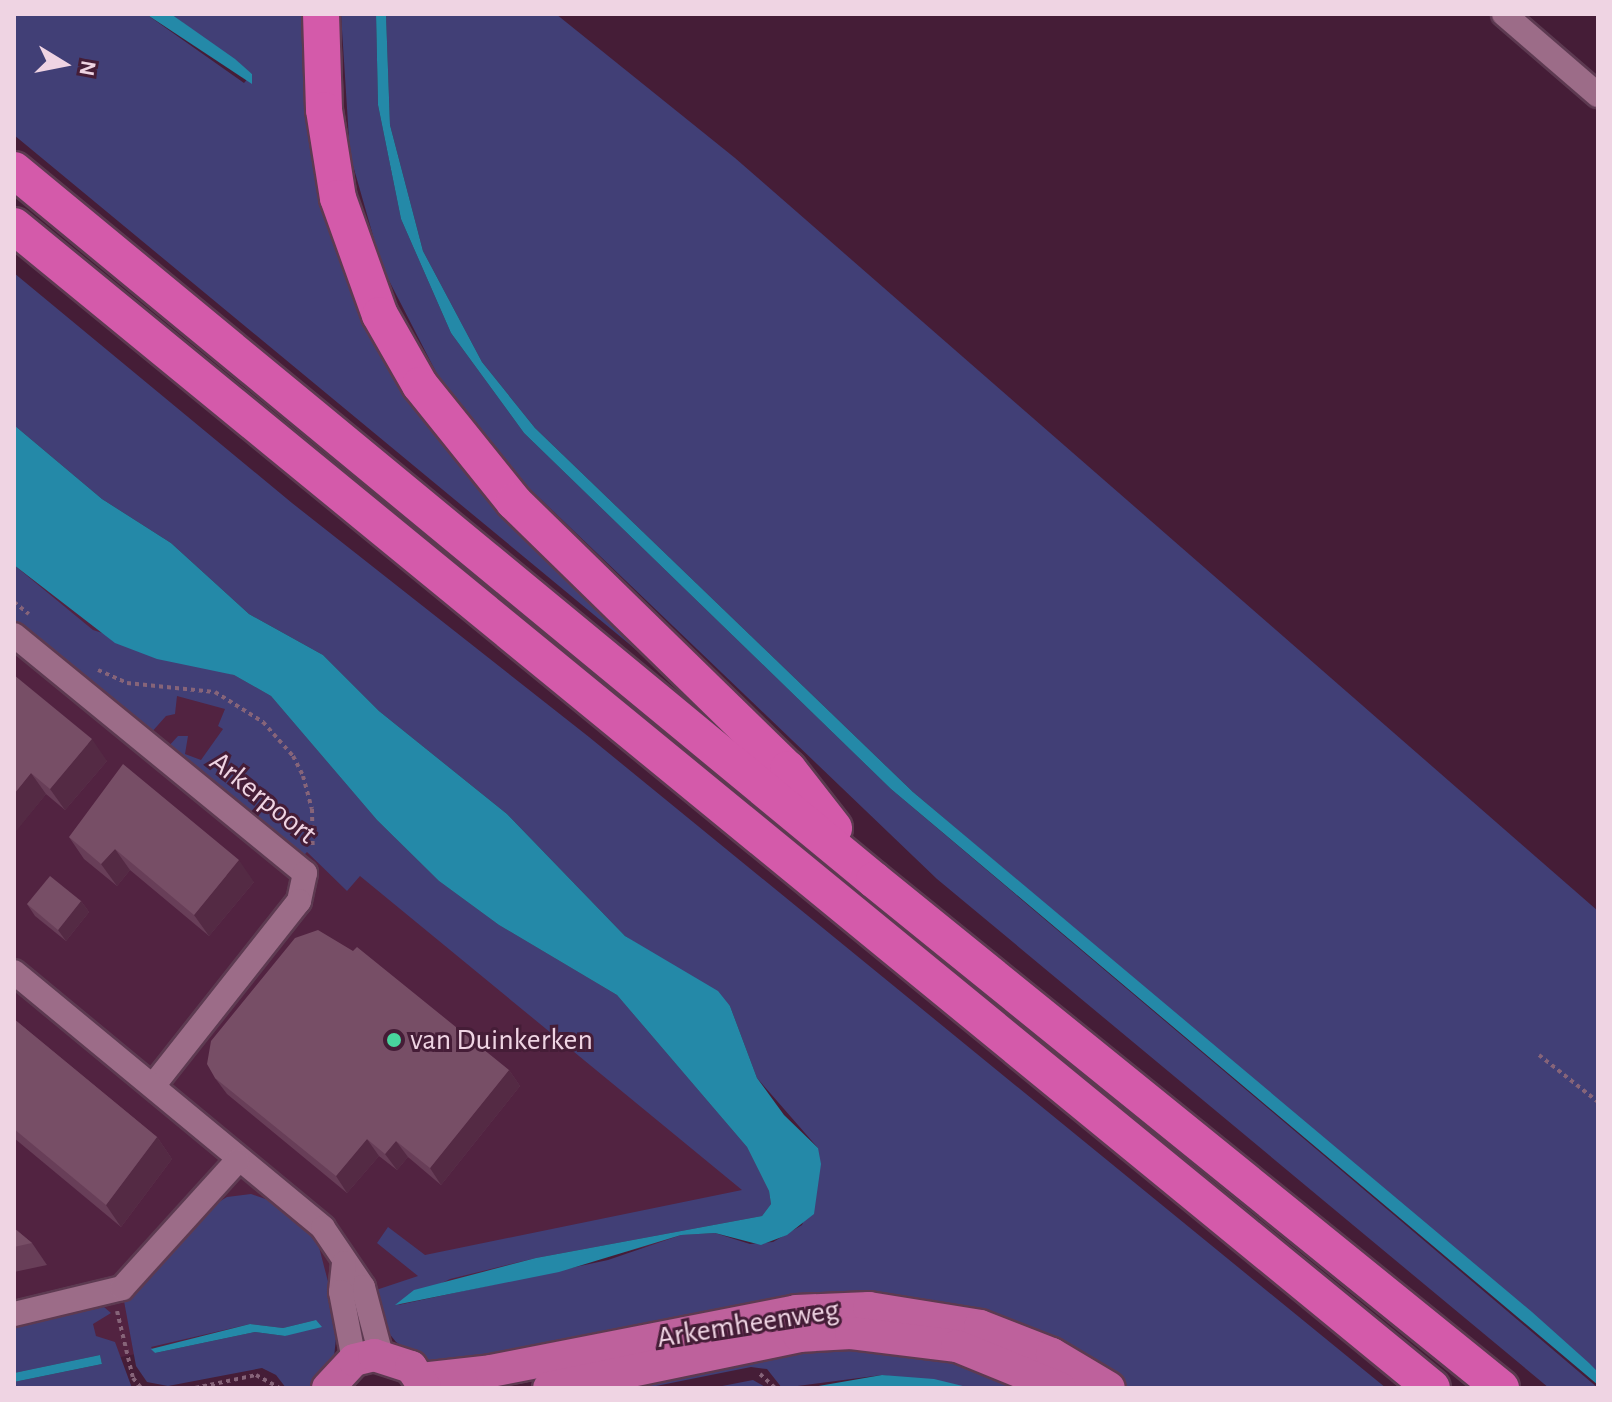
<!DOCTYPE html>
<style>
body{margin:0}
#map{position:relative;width:1612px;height:1402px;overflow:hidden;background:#451d37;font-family:"Alegreya Sans",sans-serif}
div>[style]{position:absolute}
.built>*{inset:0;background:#522341}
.green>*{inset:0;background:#413f76}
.water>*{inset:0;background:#2489a8}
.path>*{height:4px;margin-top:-2px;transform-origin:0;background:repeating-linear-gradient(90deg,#866479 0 4px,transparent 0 8px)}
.roads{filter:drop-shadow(2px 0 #5d3a51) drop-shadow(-2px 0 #5d3a51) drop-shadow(0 2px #5d3a51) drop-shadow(0 -2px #5d3a51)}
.minor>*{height:24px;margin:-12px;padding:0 12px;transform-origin:12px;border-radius:12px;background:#9c6c88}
.major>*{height:32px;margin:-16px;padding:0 16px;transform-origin:16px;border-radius:16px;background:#be619c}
.highway>*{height:36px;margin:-18px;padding:0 18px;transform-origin:18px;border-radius:18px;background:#d45aaa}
.wall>*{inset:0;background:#683e58}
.shaded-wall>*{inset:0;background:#542a44}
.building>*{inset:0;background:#774e66}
.dots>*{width:22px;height:22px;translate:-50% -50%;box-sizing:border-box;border:4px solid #451d37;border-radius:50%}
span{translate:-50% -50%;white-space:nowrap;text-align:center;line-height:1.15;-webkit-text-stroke:6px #451d37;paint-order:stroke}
.street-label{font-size:30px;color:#efd4e3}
.poi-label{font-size:30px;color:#efd4e3}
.left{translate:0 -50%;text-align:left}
.frame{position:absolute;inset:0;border:16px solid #efd4e3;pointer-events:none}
.north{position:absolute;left:24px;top:24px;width:80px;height:80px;-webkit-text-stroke:6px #451d37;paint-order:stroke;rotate:100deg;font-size:22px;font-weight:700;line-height:32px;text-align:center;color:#efd4e3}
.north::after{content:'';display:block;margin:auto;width:28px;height:36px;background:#efd4e3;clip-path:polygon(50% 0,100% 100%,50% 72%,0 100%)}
</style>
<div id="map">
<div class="built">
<i style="clip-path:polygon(14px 463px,703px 1022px,795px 1212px,323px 1323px,228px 1335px,14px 1379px)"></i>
</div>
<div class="green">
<i style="clip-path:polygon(14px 14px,146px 14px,244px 83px,252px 74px,171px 14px,311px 14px,355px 278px,680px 686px,14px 135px)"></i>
<i style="clip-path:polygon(341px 14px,376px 14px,378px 105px,401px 219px,451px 333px,524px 433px,891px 789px,1598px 1388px,1549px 1388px,937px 879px,529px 488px,437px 374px,382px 267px,350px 155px)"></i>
<i style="clip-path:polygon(386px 14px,556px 14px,735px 158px,1598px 911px,1598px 1372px,913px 792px,535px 428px,482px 362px,423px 251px,390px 125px)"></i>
<i style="clip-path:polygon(14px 273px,292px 503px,589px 737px,1386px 1388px,1121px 1388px,1036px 1338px,459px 1369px,427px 1363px,396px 1342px,384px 1327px,373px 1291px,418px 1276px,377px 1243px,388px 1227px,425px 1255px,742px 1190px,360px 876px,347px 891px,307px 852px,301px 858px,167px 748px,178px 736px,188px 736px,185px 754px,201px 760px,223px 729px,218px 726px,225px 709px,177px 696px,175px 714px,166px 716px,150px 734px,14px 623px,14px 565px,93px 630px,234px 675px,271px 696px,377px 820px,439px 881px,499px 925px,617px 995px,747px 1147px,769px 1191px,771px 1204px,762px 1216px,536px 1258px,450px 1279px,398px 1305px,608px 1260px,681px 1235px,715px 1233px,750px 1244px,773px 1242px,802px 1225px,817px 1187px,818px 1148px,757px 1078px,730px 1006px,625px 936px,507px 814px,379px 711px,323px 655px,249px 614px,171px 543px,102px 499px,14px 425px)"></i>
<i style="clip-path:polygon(evenodd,251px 1194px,274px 1202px,301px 1223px,319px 1247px,338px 1320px,334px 1357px,310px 1388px,286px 1388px,276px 1375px,262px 1368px,168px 1386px,147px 1382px,136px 1366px,124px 1301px,147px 1282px,207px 1209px,227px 1197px,251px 1194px,316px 1320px,285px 1336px,255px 1332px,155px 1353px,151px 1347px,250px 1324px,283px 1328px,316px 1320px)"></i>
<i style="clip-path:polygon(104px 1307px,111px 1313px,93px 1324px,96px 1336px,115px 1342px,132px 1388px,14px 1388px,14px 1382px,102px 1364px,100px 1355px,14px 1373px,14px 1327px)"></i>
<i style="clip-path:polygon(885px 1342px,1045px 1388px,971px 1388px,882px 1375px,782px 1388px,767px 1369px,751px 1367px,646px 1388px,585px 1388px,800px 1344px)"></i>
<i style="clip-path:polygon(753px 1380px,767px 1388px,712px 1388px)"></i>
</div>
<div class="water">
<i style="clip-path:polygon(146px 14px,171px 14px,235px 59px,252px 74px,252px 84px)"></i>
<i style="clip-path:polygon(376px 14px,386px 14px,390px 125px,423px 251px,482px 362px,535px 428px,913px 792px,1532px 1312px,1589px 1363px,1598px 1372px,1598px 1385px,891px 789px,524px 433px,451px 333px,401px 219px,378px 105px)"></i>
<i style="clip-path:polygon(14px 425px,102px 499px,171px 543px,249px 614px,323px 655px,379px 711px,507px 814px,625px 936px,718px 991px,730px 1006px,757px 1078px,784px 1115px,818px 1148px,821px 1164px,814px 1214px,787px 1235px,761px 1245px,715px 1233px,681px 1235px,559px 1272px,395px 1305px,414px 1290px,536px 1258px,762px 1216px,771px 1204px,769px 1191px,747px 1147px,617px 995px,499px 925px,439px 881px,377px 820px,271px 696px,234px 675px,157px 659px,115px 643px,14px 565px)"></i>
<i style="clip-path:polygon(316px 1320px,322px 1327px,285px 1336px,255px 1332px,155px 1353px,151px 1349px,250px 1324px,283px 1328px)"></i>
<i style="clip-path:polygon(100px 1355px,102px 1364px,14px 1382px,14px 1373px)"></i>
<i style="clip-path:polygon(882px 1375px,934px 1379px,971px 1388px,807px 1388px)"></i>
</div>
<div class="path">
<i style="left:14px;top:602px;width:19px;rotate:39deg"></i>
<i style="left:98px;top:670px;width:32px;rotate:24deg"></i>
<i style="left:127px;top:683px;width:88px;rotate:5.8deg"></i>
<i style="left:215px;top:692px;width:57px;rotate:32deg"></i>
<i style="left:263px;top:722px;width:45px;rotate:48.6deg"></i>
<i style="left:293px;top:756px;width:22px;rotate:63deg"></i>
<i style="left:303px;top:776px;width:34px;rotate:75deg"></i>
<i style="left:312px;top:809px;width:39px;rotate:89deg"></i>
<i style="left:1539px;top:1055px;width:75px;rotate:38.5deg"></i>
<i style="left:117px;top:1311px;width:69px;rotate:76.6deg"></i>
<i style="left:133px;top:1378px;width:13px;rotate:51deg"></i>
<i style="left:760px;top:1374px;width:21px;rotate:43deg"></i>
<i style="left:195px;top:1388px;width:62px;rotate:-12deg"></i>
<i style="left:256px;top:1375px;width:26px;rotate:29deg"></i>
</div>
<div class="roads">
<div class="minor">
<i style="left:1504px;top:14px;width:124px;rotate:40.8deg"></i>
<i style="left:14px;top:635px;width:376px;rotate:39.3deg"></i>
<i style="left:305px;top:873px;width:29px;rotate:102deg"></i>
<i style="left:299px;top:901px;width:236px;rotate:128.3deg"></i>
<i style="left:14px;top:972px;width:401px;rotate:39.6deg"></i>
<i style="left:323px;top:1228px;width:71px;rotate:55.9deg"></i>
<i style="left:363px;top:1287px;width:70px;rotate:75.2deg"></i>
<i style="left:344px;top:1263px;width:29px;rotate:96deg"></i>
<i style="left:341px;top:1292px;width:69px;rotate:79.2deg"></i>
<i style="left:14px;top:1314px;width:111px;rotate:-13.5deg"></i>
<i style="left:122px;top:1288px;width:171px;rotate:-47.8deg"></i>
</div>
<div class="major">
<i style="left:421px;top:1379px;width:70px;rotate:-6.5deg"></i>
<i style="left:491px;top:1371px;width:311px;rotate:-11.1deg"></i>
<i style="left:796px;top:1311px;width:73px;rotate:-2.4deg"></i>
<i style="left:869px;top:1308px;width:112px;rotate:9.2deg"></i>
<i style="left:980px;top:1326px;width:77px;rotate:21.3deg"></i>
<i style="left:1052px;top:1354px;width:66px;rotate:30.8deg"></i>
<i style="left:328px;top:1388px;width:38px;rotate:-47deg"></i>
<i style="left:354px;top:1360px;width:21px;rotate:-14deg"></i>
<i style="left:374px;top:1355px;width:39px;rotate:18deg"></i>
<i style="left:411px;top:1367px;width:25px;rotate:56deg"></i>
<i style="left:549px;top:1388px;width:255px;rotate:-11.7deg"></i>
<i style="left:799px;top:1336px;width:52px;rotate:-3.3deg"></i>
<i style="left:851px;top:1333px;width:107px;rotate:7deg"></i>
<i style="left:957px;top:1346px;width:111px;rotate:22.2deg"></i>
</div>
<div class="highway">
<i style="left:321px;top:14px;width:96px;rotate:88.2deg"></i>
<i style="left:324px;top:110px;width:89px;rotate:81deg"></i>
<i style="left:338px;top:198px;width:124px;rotate:70.3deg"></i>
<i style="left:380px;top:315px;width:81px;rotate:60.3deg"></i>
<i style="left:420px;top:385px;width:150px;rotate:51.2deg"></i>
<i style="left:514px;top:502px;width:383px;rotate:44.3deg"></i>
<i style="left:788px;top:769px;width:75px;rotate:52.1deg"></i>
<i style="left:14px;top:170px;width:1115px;rotate:39.54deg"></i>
<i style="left:874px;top:880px;width:807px;rotate:39.01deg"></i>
<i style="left:14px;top:226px;width:1833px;rotate:39.33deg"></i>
</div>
</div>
<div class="wall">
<i style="clip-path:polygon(14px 675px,107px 761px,65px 810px,46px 794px,14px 833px)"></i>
<i style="clip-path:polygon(69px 837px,254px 882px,209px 936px,130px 870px,117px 886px,84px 859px)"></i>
<i style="clip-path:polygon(81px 901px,89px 912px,66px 941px,35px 916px,27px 904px)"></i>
<i style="clip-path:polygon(14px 1019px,157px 1137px,172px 1159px,121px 1227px,14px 1138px)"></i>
<i style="clip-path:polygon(509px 1070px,520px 1086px,441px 1185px,408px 1157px,397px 1170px,379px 1156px,347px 1193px,227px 1094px,215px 1078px)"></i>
<i style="clip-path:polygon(14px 1228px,32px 1243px,47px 1265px,14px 1272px)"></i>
</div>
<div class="shaded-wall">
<i style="clip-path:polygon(92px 739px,107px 761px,65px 810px,50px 789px)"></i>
<i style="clip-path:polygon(31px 773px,46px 794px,14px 834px,14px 794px)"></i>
<i style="clip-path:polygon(115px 849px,130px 870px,117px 886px,101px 864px)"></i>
<i style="clip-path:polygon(239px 860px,254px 882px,209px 936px,194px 915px)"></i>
<i style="clip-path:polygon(81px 901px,89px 912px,66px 941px,58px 930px)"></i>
<i style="clip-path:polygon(509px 1070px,520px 1086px,441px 1185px,430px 1168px)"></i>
<i style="clip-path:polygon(157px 1137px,172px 1159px,121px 1227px,106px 1205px)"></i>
<i style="clip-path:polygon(367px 1139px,379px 1156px,347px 1193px,336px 1176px)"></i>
<i style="clip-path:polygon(396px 1141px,408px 1157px,397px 1170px,385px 1154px)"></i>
</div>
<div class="building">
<i style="clip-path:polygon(14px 675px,92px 739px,50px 789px,31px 773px,14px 794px)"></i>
<i style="clip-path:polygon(123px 764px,239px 860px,194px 915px,115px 849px,101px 864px,69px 837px)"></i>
<i style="clip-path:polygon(50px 876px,81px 901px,58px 930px,27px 904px)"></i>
<i style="clip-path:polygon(318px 930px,353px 951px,357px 947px,509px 1070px,430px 1168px,396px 1141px,385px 1154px,367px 1139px,336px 1176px,215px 1078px,207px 1064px,211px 1041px,295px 938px)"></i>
<i style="clip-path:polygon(14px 1019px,157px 1137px,106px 1205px,14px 1129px)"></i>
<i style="clip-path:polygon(14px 1228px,32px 1243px,14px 1247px)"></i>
</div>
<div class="dots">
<i style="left:394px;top:1040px;background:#48d49d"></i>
</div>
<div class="street-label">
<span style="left:263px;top:798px;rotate:39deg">Arkerpoort</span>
<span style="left:748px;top:1324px;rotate:-9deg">Arkemheenweg</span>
</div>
<div class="poi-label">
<span class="left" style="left:410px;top:1040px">van Duinkerken</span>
</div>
<div class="frame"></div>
<div class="north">N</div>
</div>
